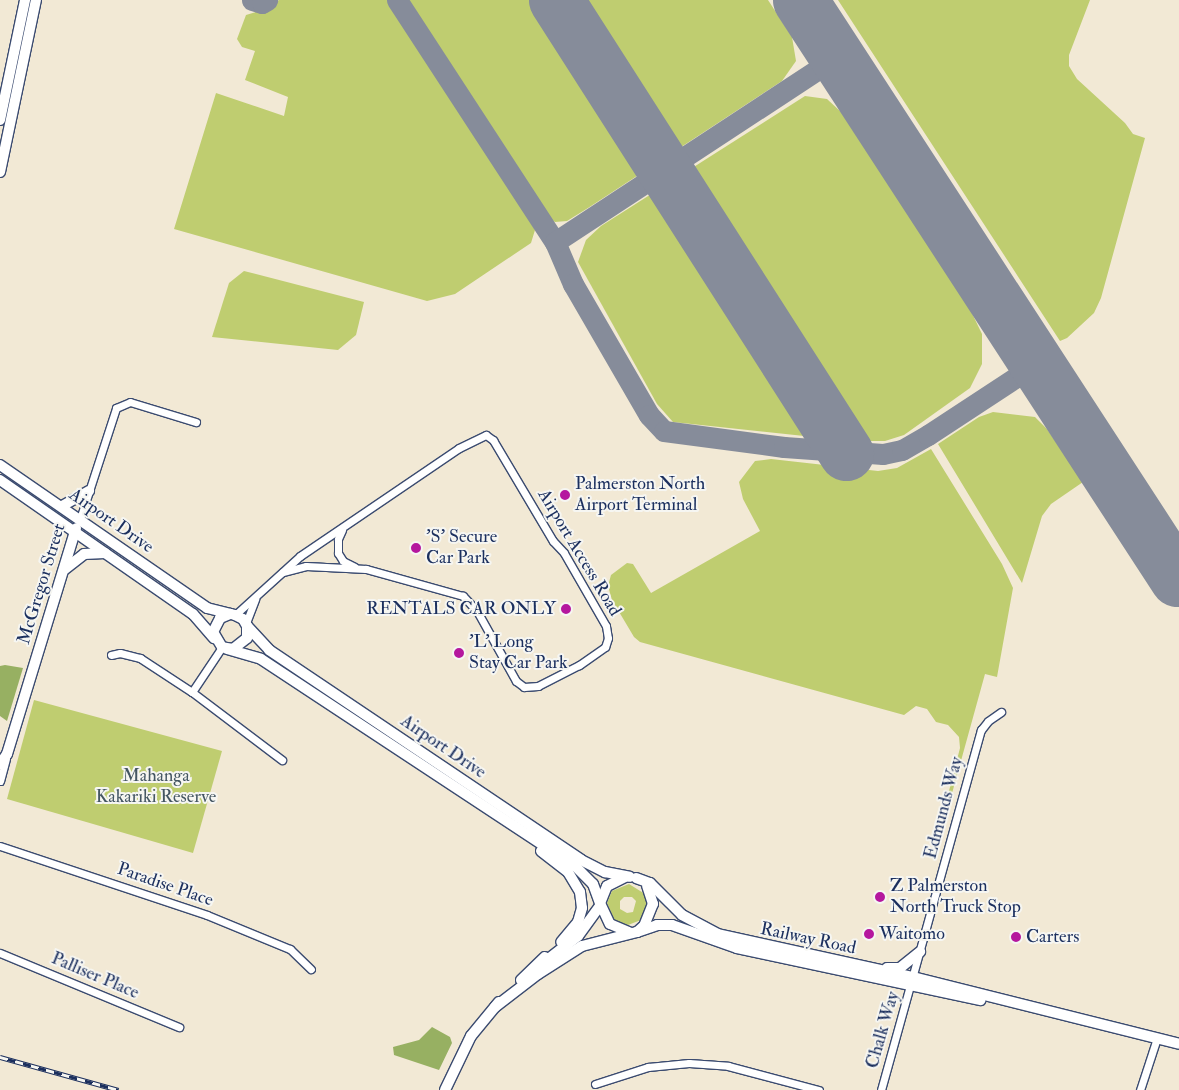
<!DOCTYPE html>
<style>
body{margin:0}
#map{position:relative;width:1179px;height:1090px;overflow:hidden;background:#f2e9d5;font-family:"IM FELL Double Pica",serif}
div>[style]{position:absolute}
.green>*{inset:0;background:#bfcd70}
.forest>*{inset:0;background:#97b062}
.taxiway>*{height:21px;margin:-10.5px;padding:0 10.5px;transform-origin:10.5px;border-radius:10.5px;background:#868c9a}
.runway>*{height:55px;margin:-27.5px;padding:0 27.5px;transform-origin:27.5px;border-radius:27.5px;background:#868c9a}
.roads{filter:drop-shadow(1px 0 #3b4b70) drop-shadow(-1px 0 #3b4b70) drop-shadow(0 1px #3b4b70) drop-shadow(0 -1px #3b4b70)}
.street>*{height:7px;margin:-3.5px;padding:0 3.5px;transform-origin:3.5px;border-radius:3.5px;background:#fff}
.secondary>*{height:10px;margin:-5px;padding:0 5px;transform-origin:5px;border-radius:5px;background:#fff}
.rail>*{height:4.5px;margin-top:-2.25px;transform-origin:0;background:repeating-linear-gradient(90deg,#f6f6f2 0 8px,#1b2f5e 0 16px);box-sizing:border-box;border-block:1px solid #1b2f5e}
.dots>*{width:14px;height:14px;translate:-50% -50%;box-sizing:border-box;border:2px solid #f6f6f2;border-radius:50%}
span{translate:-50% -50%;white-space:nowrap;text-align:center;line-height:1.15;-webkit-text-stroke:4px #f6f6f2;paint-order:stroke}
.poi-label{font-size:18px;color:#1b2f5e}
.left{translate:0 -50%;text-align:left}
.right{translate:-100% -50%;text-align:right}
.street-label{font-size:18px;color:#1b2f5e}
.park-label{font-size:18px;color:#445662}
</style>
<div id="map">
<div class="green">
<i style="clip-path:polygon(279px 0,389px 0,533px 221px,531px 223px,535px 230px,531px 243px,455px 294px,427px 301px,174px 229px,216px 93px,284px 116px,288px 97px,245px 80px,255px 51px,242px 47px,237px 39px,246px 15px,269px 8px)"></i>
<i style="clip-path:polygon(404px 0,768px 0,792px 37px,796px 61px,782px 81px,588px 208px,567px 221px,555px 222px,544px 214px)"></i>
<i style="clip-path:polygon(838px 0,1090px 0,1069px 55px,1069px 66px,1077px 79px,1125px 123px,1133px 134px,1145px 138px,1101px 298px,1094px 313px,1067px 338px,1060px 341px)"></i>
<i style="clip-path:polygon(805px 96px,827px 99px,841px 112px,968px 305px,982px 334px,982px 364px,970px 388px,904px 435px,885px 441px,851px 441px,673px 422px,657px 404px,578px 262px,586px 240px,601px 226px)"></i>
<i style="clip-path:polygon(244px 271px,364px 302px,356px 335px,338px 350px,212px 337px,229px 283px)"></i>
<i style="clip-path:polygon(993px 412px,1035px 417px,1047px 429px,1083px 482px,1051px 504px,1042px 516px,1022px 583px,938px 444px,979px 417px)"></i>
<i style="clip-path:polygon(931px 449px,1002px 564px,1013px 588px,997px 677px,985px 674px,951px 797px,949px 791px,960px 748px,959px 737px,948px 725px,936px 722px,927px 709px,916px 706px,904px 715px,640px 642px,634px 637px,612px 600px,608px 586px,611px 575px,627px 563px,633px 564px,651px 593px,760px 531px,743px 499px,739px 482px,755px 461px,771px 459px,878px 471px,897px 468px)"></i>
<i style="clip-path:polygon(34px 700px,222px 751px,193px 853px,7px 799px)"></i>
<i style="clip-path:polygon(evenodd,629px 884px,645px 894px,648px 908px,641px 920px,628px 925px,615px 921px,607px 903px,612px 891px,629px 884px,624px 897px,632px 897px,636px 901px,633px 912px,627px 913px,620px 909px,620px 901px,624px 897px)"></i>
</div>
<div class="forest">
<i style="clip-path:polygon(5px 665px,23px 668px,7px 721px,0 716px,0 666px)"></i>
<i style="clip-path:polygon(432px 1027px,450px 1037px,452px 1043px,439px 1070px,394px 1055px,393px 1047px,419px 1040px)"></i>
</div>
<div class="taxiway">
<i style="left:252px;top:0;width:10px;rotate:17deg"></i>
<i style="left:262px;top:3px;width:6px;rotate:-31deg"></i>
<i style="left:397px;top:0;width:289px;rotate:56.9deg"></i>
<i style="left:555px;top:242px;width:46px;rotate:66.8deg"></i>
<i style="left:573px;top:284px;width:151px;rotate:59.9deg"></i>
<i style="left:649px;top:415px;width:22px;rotate:47deg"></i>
<i style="left:664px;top:431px;width:121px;rotate:7.6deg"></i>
<i style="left:784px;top:447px;width:99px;rotate:4deg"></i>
<i style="left:883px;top:454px;width:19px;rotate:-12deg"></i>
<i style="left:902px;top:450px;width:30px;rotate:-30deg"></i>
<i style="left:928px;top:435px;width:129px;rotate:-33.3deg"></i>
<i style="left:555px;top:242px;width:337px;rotate:-33.3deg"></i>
</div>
<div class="runway">
<i style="left:556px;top:0;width:538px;rotate:57.37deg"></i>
<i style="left:800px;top:0;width:691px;rotate:56.93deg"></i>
</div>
<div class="roads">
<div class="street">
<i style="left:80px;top:519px;width:117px;rotate:-72deg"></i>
<i style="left:116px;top:408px;width:15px;rotate:-23deg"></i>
<i style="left:130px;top:402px;width:69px;rotate:16.9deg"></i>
<i style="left:342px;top:530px;width:10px;rotate:114deg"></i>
<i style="left:338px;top:539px;width:14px;rotate:90deg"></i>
<i style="left:338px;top:553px;width:9px;rotate:58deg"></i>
<i style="left:343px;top:561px;width:13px;rotate:27deg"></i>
<i style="left:235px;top:615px;width:88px;rotate:-42.2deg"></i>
<i style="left:300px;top:556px;width:192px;rotate:-34.2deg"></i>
<i style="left:459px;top:448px;width:30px;rotate:-26deg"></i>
<i style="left:486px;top:435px;width:9px;rotate:36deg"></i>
<i style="left:493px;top:440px;width:117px;rotate:59.3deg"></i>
<i style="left:553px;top:541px;width:16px;rotate:47deg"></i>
<i style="left:564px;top:553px;width:84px;rotate:60.1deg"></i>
<i style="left:606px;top:626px;width:12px;rotate:81deg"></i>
<i style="left:608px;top:638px;width:9px;rotate:108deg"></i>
<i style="left:605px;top:647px;width:32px;rotate:145deg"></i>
<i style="left:579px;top:665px;width:46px;rotate:152.9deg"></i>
<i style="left:538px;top:686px;width:14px;rotate:176deg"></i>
<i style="left:524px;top:687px;width:10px;rotate:-143deg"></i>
<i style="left:516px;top:681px;width:80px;rotate:-119.1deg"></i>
<i style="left:477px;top:611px;width:21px;rotate:-133deg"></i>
<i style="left:463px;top:596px;width:101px;rotate:-164.4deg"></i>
<i style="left:366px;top:569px;width:60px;rotate:-177.1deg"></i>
<i style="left:306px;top:566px;width:24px;rotate:165deg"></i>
<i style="left:246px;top:623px;width:26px;rotate:-69deg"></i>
<i style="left:111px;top:655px;width:9px;rotate:-13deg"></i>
<i style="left:120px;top:653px;width:21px;rotate:14deg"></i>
<i style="left:140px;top:658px;width:62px;rotate:33.2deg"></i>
<i style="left:192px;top:692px;width:113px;rotate:37.1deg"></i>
<i style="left:192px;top:692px;width:54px;rotate:-56.3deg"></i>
<i style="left:0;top:781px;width:23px;rotate:-75deg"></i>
<i style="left:0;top:846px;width:218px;rotate:18.4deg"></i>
<i style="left:207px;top:915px;width:90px;rotate:22.3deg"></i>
<i style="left:290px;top:949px;width:29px;rotate:44deg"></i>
<i style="left:0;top:953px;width:194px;rotate:22.5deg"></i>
<i style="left:595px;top:1084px;width:56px;rotate:-17.8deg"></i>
<i style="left:648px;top:1067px;width:41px;rotate:-5.6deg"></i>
<i style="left:689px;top:1063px;width:39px;rotate:4deg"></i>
<i style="left:728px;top:1066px;width:94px;rotate:14.8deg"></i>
<i style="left:881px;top:1090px;width:374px;rotate:-74.5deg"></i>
<i style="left:981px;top:730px;width:11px;rotate:-52deg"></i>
<i style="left:988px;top:721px;width:16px;rotate:-35deg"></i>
<i style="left:1140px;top:1090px;width:55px;rotate:-71.9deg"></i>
</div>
<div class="secondary">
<i style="left:0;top:120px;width:123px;rotate:-78.2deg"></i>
<i style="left:0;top:172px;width:176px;rotate:-78.2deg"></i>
<i style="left:0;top:465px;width:252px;rotate:34.6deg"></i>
<i style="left:207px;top:608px;width:29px;rotate:14deg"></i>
<i style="left:235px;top:615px;width:9px;rotate:27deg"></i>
<i style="left:243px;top:619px;width:8px;rotate:60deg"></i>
<i style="left:247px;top:626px;width:12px;rotate:90deg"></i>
<i style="left:247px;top:638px;width:18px;rotate:142deg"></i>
<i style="left:233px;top:649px;width:11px;rotate:-170deg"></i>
<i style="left:222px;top:647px;width:17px;rotate:-121deg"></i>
<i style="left:213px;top:632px;width:16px;rotate:-63deg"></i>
<i style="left:220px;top:618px;width:11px;rotate:-22deg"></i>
<i style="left:0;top:480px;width:235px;rotate:34.8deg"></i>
<i style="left:193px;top:614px;width:32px;rotate:49deg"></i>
<i style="left:62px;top:506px;width:31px;rotate:-29deg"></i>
<i style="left:65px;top:569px;width:24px;rotate:-38deg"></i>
<i style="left:84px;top:554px;width:21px;rotate:-3deg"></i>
<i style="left:247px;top:626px;width:33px;rotate:47deg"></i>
<i style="left:269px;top:650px;width:376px;rotate:33.9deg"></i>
<i style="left:581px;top:860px;width:27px;rotate:27deg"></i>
<i style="left:605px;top:872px;width:25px;rotate:11deg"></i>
<i style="left:227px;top:649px;width:35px;rotate:16deg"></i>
<i style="left:261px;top:659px;width:376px;rotate:33.4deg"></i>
<i style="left:575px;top:866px;width:25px;rotate:45deg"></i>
<i style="left:593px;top:884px;width:20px;rotate:70deg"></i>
<i style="left:0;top:764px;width:12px;rotate:-55deg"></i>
<i style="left:7px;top:754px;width:236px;rotate:-73deg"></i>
<i style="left:541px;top:851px;width:34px;rotate:38deg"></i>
<i style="left:568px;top:872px;width:23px;rotate:59deg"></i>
<i style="left:580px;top:892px;width:16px;rotate:83deg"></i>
<i style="left:582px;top:908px;width:15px;rotate:106deg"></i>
<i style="left:578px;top:922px;width:26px;rotate:130deg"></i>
<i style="left:625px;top:877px;width:20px;rotate:153deg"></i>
<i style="left:607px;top:886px;width:18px;rotate:112deg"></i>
<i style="left:600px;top:903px;width:23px;rotate:65deg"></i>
<i style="left:610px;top:924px;width:23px;rotate:23deg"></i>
<i style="left:636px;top:878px;width:15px;rotate:20deg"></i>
<i style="left:650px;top:883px;width:45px;rotate:45deg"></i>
<i style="left:682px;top:915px;width:40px;rotate:28deg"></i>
<i style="left:717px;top:934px;width:201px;rotate:12.4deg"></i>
<i style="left:913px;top:977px;width:274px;rotate:14.1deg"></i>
<i style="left:637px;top:932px;width:21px;rotate:-19deg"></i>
<i style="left:657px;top:925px;width:15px"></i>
<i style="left:672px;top:925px;width:69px;rotate:19.5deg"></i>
<i style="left:737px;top:948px;width:249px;rotate:12.1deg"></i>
<i style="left:542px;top:964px;width:46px;rotate:-37.9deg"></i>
<i style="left:578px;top:936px;width:37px;rotate:-54deg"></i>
<i style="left:887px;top:968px;width:13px"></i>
<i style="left:900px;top:968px;width:26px;rotate:-39deg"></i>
<i style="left:521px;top:980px;width:33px;rotate:-44deg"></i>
<i style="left:495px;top:1007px;width:54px;rotate:-37.5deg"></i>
<i style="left:538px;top:974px;width:52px;rotate:-32.5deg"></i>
<i style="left:582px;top:946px;width:57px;rotate:-14.3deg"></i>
<i style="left:637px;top:932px;width:9px;rotate:-41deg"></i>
<i style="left:644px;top:926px;width:24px;rotate:-68deg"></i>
<i style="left:653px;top:904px;width:19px;rotate:-108deg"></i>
<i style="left:445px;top:1090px;width:60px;rotate:-64.3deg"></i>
<i style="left:471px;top:1036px;width:44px;rotate:-50.5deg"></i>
</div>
</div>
<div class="rail">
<i style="left:0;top:1057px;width:123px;rotate:15.5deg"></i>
</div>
<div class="dots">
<i style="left:565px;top:495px;background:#b5179e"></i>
<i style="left:416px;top:548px;background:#b5179e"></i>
<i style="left:566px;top:609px;background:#b5179e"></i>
<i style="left:459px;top:653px;background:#b5179e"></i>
<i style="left:880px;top:897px;background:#b5179e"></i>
<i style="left:869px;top:934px;background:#b5179e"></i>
<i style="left:1016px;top:937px;background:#b5179e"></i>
</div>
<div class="poi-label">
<span class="left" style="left:575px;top:495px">Palmerston North<br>Airport Terminal</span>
<span class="left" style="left:426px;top:548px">'S' Secure<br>Car Park</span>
<span class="right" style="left:556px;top:609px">RENTALS CAR ONLY</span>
<span class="left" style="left:469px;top:653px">'L' Long<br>Stay Car Park</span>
<span class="left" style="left:890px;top:897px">Z Palmerston<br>North Truck Stop</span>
<span class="left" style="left:879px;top:934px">Waitomo</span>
<span class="left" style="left:1026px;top:937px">Carters</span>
</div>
<div class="street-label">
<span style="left:111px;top:521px;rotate:35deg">Airport Drive</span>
<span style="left:579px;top:553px;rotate:59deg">Airport Access Road</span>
<span style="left:42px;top:584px;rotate:-73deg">McGregor Street</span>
<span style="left:443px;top:747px;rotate:34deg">Airport Drive</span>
<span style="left:944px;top:808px;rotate:-75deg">Edmunds Way</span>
<span style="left:165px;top:885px;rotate:19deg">Paradise Place</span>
<span style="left:808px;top:939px;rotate:12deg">Railway Road</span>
<span style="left:95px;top:976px;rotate:23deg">Palliser Place</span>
<span style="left:883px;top:1030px;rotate:-74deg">Chalk Way</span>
</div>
<div class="park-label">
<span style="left:156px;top:787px">Mahanga<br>Kakariki Reserve</span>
</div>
</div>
